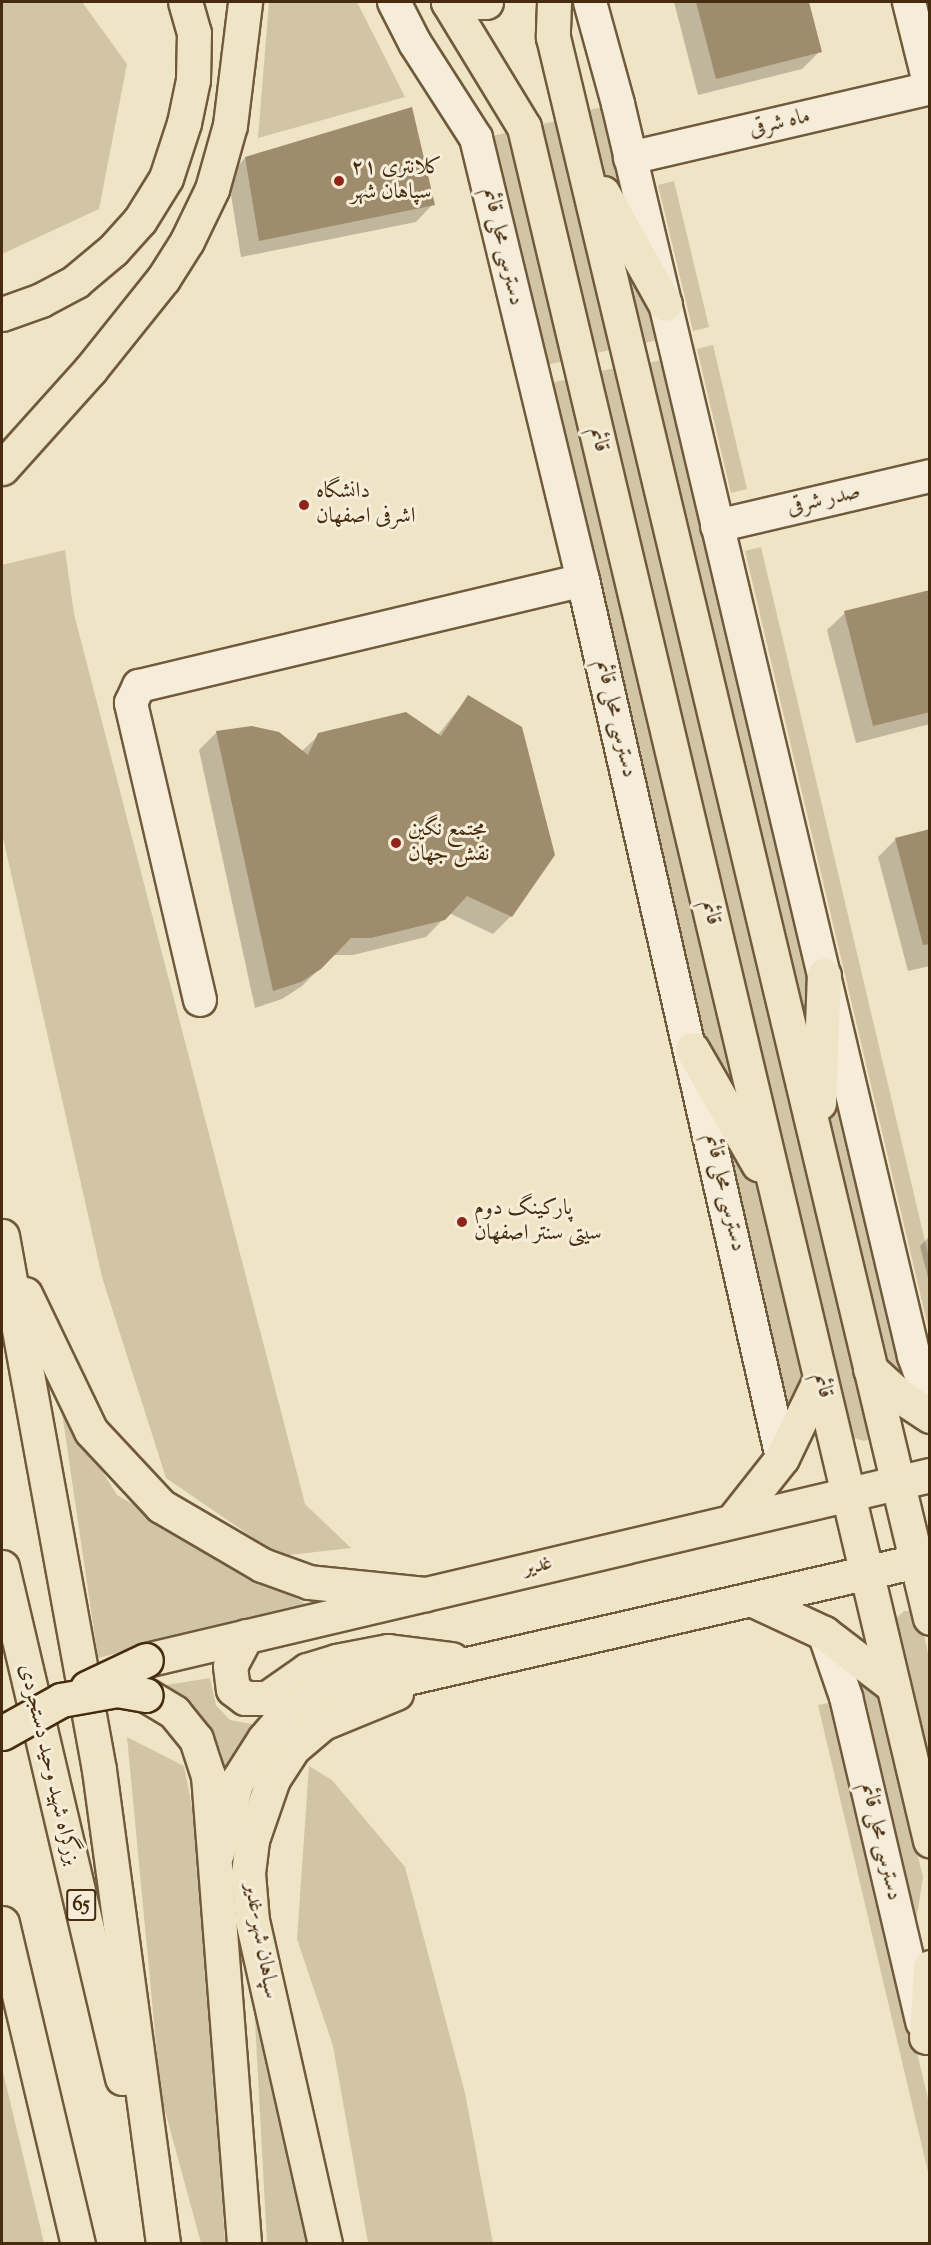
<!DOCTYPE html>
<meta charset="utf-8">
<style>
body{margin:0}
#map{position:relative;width:931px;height:2245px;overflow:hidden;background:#efe4c5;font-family:"Sorts Mill Goudy",Amiri,serif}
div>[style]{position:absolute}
.green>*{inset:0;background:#d2c5a6}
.shadow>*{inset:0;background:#0003}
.building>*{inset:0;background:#9e8c6d}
.roads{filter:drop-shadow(2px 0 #705a3c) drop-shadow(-2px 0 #705a3c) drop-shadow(0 2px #705a3c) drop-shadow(0 -2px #705a3c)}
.minor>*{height:32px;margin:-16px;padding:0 16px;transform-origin:16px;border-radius:16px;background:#f5edd9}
.major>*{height:33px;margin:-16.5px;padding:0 16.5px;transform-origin:16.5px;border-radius:16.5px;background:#efe4c5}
.highway>*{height:33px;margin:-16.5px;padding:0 16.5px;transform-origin:16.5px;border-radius:16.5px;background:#efe4c5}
.bridges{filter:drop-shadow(2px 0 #462c0e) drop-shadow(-2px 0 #462c0e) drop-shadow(0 2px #462c0e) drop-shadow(0 -2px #462c0e)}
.major-bridge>*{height:33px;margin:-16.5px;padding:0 16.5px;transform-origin:16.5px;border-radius:16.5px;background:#efe4c5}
.dots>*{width:16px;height:16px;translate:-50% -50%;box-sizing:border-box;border:3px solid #f5edd9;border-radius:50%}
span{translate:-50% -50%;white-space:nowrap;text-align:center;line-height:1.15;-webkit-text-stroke:6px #f5edd9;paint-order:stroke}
.shield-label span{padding:2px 4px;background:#f5edd9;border:2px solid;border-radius:4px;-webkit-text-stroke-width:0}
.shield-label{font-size:21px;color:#462c0e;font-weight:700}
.street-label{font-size:22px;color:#462c0e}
.poi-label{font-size:22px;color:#462c0e}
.left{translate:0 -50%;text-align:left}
.frame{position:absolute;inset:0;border:3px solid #462c0e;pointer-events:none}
</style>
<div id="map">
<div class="green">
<i style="clip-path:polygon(2px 2px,82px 2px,127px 64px,99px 209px,2px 254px)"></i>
<i style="clip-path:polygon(269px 2px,357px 2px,405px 97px,258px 138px)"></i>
<i style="clip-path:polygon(606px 106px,631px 212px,597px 163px,585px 111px)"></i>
<i style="clip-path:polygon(565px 119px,619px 348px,593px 354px,538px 125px)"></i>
<i style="clip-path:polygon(510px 132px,564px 361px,542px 366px,488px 137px)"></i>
<i style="clip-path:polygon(674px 181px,709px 327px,693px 331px,658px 185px)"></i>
<i style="clip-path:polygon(618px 249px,655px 307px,662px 339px,641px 344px)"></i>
<i style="clip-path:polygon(713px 345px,747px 489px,731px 493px,697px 349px)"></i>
<i style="clip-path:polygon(666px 359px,813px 983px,807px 1051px,644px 364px)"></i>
<i style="clip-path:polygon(624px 366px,871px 1438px,864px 1441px,851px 1437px,597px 372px)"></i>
<i style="clip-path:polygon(568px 379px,740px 1105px,704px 1048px,547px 384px)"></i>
<i style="clip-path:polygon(761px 547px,929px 1258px,929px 1331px,745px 551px)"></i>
<i style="clip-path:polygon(65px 550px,74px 614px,305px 1504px,351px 1548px,280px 1556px,166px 1478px,102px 1277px,2px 833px,2px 565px)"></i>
<i style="clip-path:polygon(837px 1075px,911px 1388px,883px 1366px,828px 1133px)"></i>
<i style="clip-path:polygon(726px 1141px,760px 1189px,806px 1383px,791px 1414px)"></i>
<i style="clip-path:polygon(61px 1406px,117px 1495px,306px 1604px,98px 1658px)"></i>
<i style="clip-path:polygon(904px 1611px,912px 1611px,921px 1621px,929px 1658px,929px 1777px,894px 1620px)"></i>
<i style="clip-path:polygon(851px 1668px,878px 1689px,923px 1877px,914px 1935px)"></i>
<i style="clip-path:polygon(210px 1678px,216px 1705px,230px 1720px,258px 1725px,227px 1782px,221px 1751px,199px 1717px,154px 1687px)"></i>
<i style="clip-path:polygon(834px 1702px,929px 2103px,929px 2176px,818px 1705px)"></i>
<i style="clip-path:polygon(127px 1737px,184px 1766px,203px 1864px,225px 2243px,201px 2243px,161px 2096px)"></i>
<i style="clip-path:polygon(309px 1766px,332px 1780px,405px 1867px,465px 2093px,493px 2243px,368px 2243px,333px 2046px,297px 1939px)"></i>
<i style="clip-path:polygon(253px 1984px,310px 2243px,267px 2243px)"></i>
<i style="clip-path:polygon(2px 2068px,44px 2243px,2px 2243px)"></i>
</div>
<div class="shadow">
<i style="clip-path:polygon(674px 2px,807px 2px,820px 51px,802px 69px,698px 95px)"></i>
<i style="clip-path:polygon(245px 158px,433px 204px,416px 222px,241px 257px,228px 176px)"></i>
<i style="clip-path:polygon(930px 591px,930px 724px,856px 743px,827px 630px,845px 613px)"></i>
<i style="clip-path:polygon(468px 697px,511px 916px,493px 934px,449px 913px,426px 937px,353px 955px,333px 955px,302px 986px,282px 999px,255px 1008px,199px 750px,217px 732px,301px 752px,319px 735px,437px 736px)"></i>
<i style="clip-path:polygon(930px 831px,930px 966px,908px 971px,878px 857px,896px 839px)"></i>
<i style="clip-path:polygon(930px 1236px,930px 1286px,920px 1246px)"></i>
</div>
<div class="building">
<i style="clip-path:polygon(696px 2px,809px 2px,822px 52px,716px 79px)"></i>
<i style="clip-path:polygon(412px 107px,435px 205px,259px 241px,245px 157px)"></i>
<i style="clip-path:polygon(930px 590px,930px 712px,873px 726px,844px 611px)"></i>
<i style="clip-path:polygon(468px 695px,522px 727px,555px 855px,512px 917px,467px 896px,445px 920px,371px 938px,351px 938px,321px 969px,301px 982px,273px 991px,216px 731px,252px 726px,279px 732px,308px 755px,318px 733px,406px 712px,441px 736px)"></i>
<i style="clip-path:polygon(930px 829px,930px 944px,923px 945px,895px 838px)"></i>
</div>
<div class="roads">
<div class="minor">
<i style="left:394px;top:2px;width:46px;rotate:62.9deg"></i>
<i style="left:415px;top:43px;width:113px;rotate:57.3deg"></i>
<i style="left:476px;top:138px;width:455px;rotate:76.4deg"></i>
<i style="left:583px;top:580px;width:900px;rotate:77.23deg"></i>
<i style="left:590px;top:2px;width:106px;rotate:74.6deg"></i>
<i style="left:618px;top:104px;width:1287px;rotate:76.7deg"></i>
<i style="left:914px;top:1356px;width:48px;rotate:70.4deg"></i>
<i style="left:909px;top:2px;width:88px;rotate:76.1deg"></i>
<i style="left:630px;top:158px;width:308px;rotate:-13.1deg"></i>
<i style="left:717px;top:526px;width:219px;rotate:-13.2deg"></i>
<i style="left:200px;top:1000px;width:305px;rotate:-103.1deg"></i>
<i style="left:131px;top:703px;width:19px;rotate:-65deg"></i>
<i style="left:139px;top:686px;width:456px;rotate:-13.4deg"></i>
<i style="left:824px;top:1633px;width:68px;rotate:71deg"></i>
<i style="left:846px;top:1697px;width:334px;rotate:76.8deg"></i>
</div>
<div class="major">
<i style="left:448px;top:2px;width:146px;rotate:58.7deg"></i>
<i style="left:524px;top:127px;width:1761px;rotate:76.67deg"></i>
<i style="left:448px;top:2px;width:38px"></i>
<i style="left:554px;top:2px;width:35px;rotate:92deg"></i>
<i style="left:553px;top:37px;width:1625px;rotate:76.59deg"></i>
<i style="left:603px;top:193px;width:127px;rotate:60.8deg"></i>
<i style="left:692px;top:1049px;width:133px;rotate:60.1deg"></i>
<i style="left:819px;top:1103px;width:128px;rotate:-87.8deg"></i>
<i style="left:870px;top:1369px;width:42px;rotate:42.1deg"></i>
<i style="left:901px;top:1397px;width:35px;rotate:33deg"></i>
<i style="left:733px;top:1520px;width:79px;rotate:-51.7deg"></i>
<i style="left:782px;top:1458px;width:88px;rotate:-64.3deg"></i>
<i style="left:751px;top:1599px;width:81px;rotate:25deg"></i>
<i style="left:824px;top:1633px;width:87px;rotate:37.5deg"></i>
<i style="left:246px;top:1636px;width:34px;rotate:118deg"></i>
<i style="left:230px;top:1666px;width:23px;rotate:83deg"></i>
<i style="left:233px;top:1689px;width:15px;rotate:37deg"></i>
<i style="left:245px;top:1698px;width:22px"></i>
<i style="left:267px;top:1698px;width:49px;rotate:-35deg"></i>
<i style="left:307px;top:1670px;width:30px;rotate:-17deg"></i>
<i style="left:336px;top:1661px;width:53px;rotate:-10.9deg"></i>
<i style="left:388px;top:1651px;width:64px;rotate:7.2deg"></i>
<i style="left:146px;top:1660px;width:806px;rotate:-13.28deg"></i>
<i style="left:146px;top:1695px;width:33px;rotate:31deg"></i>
<i style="left:174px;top:1712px;width:35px;rotate:51deg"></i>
<i style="left:196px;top:1739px;width:38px;rotate:72deg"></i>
<i style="left:208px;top:1775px;width:470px;rotate:85.6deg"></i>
<i style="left:217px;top:1853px;width:73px;rotate:-74.8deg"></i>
<i style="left:236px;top:1783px;width:52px;rotate:-57.5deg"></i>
<i style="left:264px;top:1739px;width:28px;rotate:-49deg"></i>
<i style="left:282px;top:1718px;width:29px;rotate:-35deg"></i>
<i style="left:306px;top:1701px;width:640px;rotate:-12.91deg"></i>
<i style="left:926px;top:2037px;width:70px;rotate:-86.7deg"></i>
<i style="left:325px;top:2244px;width:331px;rotate:-102.7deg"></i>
<i style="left:252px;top:1921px;width:48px;rotate:-94.8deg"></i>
<i style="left:248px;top:1873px;width:33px;rotate:-83deg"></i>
<i style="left:252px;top:1840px;width:65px;rotate:-71deg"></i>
<i style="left:273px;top:1779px;width:37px;rotate:-57deg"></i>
<i style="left:293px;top:1748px;width:39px;rotate:-40deg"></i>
<i style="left:323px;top:1723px;width:79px;rotate:-22.3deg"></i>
</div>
<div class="highway">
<i style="left:2px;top:314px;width:41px;rotate:-19.7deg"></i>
<i style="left:41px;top:300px;width:40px;rotate:-28deg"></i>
<i style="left:76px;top:281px;width:48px;rotate:-40deg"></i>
<i style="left:113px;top:250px;width:40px;rotate:-48deg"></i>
<i style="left:140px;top:220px;width:49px;rotate:-58.2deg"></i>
<i style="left:166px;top:178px;width:58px;rotate:-71.9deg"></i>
<i style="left:184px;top:123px;width:44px;rotate:-78.2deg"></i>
<i style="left:193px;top:80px;width:47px;rotate:-88.8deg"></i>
<i style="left:194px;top:33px;width:32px;rotate:-106deg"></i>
<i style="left:2px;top:468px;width:132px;rotate:-48.1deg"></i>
<i style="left:90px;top:370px;width:117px;rotate:-51.3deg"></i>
<i style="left:163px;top:279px;width:45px;rotate:-57.7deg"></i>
<i style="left:187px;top:241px;width:58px;rotate:-64.3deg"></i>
<i style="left:212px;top:189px;width:66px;rotate:-74.3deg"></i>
<i style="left:230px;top:125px;width:124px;rotate:-83deg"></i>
<i style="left:2px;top:1236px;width:543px;rotate:79.7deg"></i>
<i style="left:99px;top:1770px;width:478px;rotate:82.3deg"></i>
<i style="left:25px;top:1294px;width:152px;rotate:64.3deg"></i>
<i style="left:91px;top:1431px;width:103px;rotate:47deg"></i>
<i style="left:161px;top:1506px;width:117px;rotate:30.3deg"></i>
<i style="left:262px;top:1565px;width:50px;rotate:19.9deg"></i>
<i style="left:309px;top:1582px;width:117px;rotate:5.9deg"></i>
<i style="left:2px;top:1567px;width:525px;rotate:76.78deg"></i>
<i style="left:2px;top:1923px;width:330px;rotate:76.7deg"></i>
</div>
</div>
<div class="bridges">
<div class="major-bridge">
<i style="left:87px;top:1688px;width:65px;rotate:-25.4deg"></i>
<i style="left:2px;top:1733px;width:68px;rotate:-29.2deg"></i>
<i style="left:61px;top:1700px;width:57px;rotate:-10.1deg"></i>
<i style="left:117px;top:1690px;width:29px;rotate:10deg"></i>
</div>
</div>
<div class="dots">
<i style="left:339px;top:181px;background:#8f2418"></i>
<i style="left:304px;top:505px;background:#8f2418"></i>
<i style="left:396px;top:843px;background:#8f2418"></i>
<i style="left:462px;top:1222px;background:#8f2418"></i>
</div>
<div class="shield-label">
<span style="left:81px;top:1905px">65</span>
</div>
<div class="street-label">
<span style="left:780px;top:124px;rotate:-13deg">ماه شرقی</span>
<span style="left:502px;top:247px;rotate:77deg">دسترسی محلی قائم</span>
<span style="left:598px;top:440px;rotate:77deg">قائم</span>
<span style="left:824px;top:501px;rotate:-13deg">صدر شرقی</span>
<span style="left:615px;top:719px;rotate:77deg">دسترسی محلی قائم</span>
<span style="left:710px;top:913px;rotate:77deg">قائم</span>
<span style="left:724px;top:1193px;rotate:77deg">دسترسی محلی قائم</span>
<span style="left:822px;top:1386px;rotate:77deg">قائم</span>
<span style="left:538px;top:1567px;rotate:-13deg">غدیر</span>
<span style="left:48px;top:1765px;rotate:77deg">بزرگراه شهید وحید دستجردی</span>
<span style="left:880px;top:1842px;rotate:77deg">دسترسی محلی قائم</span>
<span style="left:260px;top:1941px;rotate:80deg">سپاهان شهر-غدیر</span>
</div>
<div class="poi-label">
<span class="left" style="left:351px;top:181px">کلانتری ۲۱<br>سپاهان شهر</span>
<span class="left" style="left:316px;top:505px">دانشگاه<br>اشرفی اصفهان</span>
<span class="left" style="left:408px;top:843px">مجتمع نگین<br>نقش جهان</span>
<span class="left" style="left:474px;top:1222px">پارکینگ دوم<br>سیتی سنتر اصفهان</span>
</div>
<div class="frame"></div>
</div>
